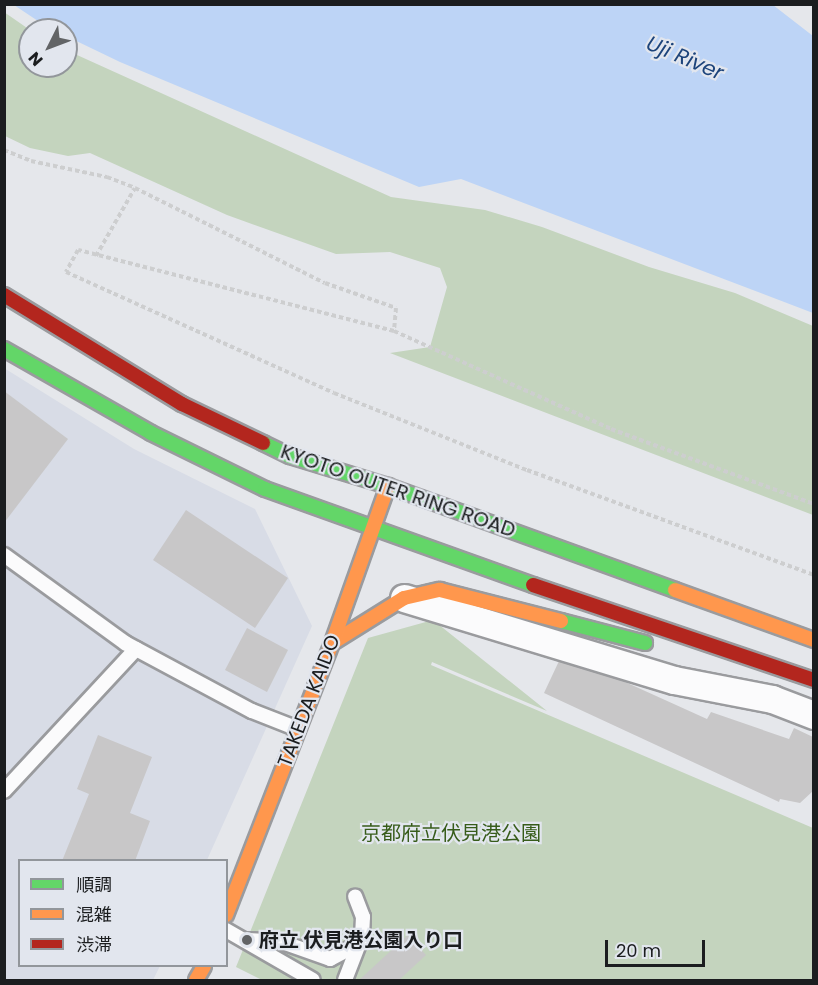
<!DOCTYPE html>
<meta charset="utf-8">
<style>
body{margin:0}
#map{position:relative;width:818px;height:985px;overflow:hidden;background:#e5e7eb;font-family:Poppins,"Noto Sans JP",sans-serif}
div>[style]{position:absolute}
.built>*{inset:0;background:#d8dce6}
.green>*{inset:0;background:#c4d4be}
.water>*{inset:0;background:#bdd4f6}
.building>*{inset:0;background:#c8c7c8}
.path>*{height:4px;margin-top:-2px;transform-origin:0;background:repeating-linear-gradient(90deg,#cdcecf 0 4.5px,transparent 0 7.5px)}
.roads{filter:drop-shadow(2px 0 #9a9b9e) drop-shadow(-2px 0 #9a9b9e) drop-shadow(0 2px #9a9b9e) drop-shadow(0 -2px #9a9b9e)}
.lane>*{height:14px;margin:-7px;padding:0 7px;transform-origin:7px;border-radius:7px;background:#fbfbfc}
.street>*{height:27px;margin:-13.5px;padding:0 13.5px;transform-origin:13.5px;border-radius:13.5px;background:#fbfbfc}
.fast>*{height:14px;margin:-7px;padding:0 7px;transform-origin:7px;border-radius:7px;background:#63d668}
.slow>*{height:14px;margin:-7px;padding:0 7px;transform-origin:7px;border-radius:7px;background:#ff974d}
.jam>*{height:14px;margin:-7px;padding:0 7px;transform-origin:7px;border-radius:7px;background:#b3261e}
.dots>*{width:16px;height:16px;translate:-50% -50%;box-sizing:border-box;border:3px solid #e2e6ee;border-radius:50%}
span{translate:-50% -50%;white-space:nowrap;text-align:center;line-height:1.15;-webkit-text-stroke:4.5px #e2e6ee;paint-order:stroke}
.street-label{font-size:20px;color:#1b1d1f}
.park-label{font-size:20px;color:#375c1a}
.poi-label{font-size:20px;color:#1b1d1f;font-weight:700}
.left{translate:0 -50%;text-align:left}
.water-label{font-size:21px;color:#1d447b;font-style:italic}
.frame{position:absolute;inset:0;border:6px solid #1b1d1f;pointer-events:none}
.legend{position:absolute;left:18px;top:859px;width:210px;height:108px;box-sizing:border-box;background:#e2e6ee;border:2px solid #92969b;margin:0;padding:8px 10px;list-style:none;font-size:18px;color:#1b1d1f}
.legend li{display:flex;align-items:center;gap:12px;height:30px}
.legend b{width:30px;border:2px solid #92969b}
.north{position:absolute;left:18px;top:18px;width:60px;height:60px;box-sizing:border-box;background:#e2e6ee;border:2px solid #92969b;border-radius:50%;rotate:228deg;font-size:16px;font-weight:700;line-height:24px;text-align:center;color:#1b1d1f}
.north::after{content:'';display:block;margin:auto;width:21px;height:27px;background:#626466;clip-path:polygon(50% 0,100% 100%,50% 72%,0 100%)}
.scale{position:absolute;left:605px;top:940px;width:100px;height:27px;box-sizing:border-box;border:3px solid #1b1d1f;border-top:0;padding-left:8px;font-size:18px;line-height:21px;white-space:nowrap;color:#1b1d1f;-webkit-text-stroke:4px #e2e6ee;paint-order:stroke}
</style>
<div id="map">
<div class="built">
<i style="clip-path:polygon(4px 368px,134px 449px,255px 509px,312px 626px,207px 860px,20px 860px,20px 966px,160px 966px,153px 980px,5px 980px)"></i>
</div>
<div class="green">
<i style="clip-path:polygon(4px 12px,30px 30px,30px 66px,66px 66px,66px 50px,391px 197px,485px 210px,542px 227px,649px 267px,735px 293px,813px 326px,813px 515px,390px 353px,430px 347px,447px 287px,440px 268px,390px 252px,336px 254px,227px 215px,90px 153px,68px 156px,30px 148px,5px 136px)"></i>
<i style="clip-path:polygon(433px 620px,547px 711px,432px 662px,431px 665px,813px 828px,813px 980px,262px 980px,236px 967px,368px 638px)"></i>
</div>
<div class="water">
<i style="clip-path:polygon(14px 5px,773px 5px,813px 36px,813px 313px,461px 179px,419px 187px,120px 62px,66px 36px,66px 30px,44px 25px)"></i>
</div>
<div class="building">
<i style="clip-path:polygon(4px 391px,68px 439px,4px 523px)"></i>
<i style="clip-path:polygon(186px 510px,288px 578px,255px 628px,153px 560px)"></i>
<i style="clip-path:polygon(247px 628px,288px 650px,267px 692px,225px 670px)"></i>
<i style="clip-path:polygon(559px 661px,623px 681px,707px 719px,711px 712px,789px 739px,794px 728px,813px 737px,813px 791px,800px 803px,780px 799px,779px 802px,544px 693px)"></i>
<i style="clip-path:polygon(98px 735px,152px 757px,130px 813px,150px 821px,135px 861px,62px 861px,89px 794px,77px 789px)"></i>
<i style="clip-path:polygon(408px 935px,426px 955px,398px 981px,358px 981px)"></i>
</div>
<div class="path">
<i style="left:4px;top:150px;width:29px;rotate:22deg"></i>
<i style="left:31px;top:161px;width:78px;rotate:11.9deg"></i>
<i style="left:107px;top:177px;width:30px;rotate:21deg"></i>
<i style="left:135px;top:188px;width:212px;rotate:26.6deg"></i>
<i style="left:325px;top:283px;width:75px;rotate:19.4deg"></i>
<i style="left:396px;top:308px;width:23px;rotate:95deg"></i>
<i style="left:394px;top:331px;width:326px;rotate:-165.6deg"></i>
<i style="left:78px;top:250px;width:25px;rotate:119deg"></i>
<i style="left:66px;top:272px;width:294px;rotate:24.3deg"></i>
<i style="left:334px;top:393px;width:208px;rotate:21.8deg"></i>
<i style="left:527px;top:470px;width:306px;rotate:20.1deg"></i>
<i style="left:96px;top:256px;width:78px;rotate:-60.2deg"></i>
<i style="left:394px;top:331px;width:238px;rotate:24.3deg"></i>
<i style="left:611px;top:429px;width:216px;rotate:20.3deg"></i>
</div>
<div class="roads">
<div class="lane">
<i style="left:4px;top:555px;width:150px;rotate:36deg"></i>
<i style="left:125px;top:643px;width:144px;rotate:28.2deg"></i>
<i style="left:252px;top:711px;width:49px;rotate:21.4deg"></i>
<i style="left:4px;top:791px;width:194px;rotate:-47.1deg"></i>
<i style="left:226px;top:930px;width:100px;rotate:29.9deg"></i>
<i style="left:247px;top:940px;width:35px;rotate:3deg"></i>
<i style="left:282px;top:942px;width:51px;rotate:19.5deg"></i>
<i style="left:330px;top:959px;width:27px;rotate:-28deg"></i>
<i style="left:354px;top:946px;width:13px;rotate:-51deg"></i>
<i style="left:345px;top:980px;width:47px;rotate:-68.9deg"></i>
<i style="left:362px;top:936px;width:19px;rotate:-87deg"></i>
<i style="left:363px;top:917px;width:22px;rotate:-111deg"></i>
</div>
<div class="street">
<i style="left:404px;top:598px;width:282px;rotate:16.9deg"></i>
<i style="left:674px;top:680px;width:100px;rotate:11deg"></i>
<i style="left:772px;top:699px;width:45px;rotate:20.9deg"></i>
</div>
<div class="fast">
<i style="left:4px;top:349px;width:169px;rotate:29.7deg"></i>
<i style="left:151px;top:433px;width:127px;rotate:26.2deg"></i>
<i style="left:265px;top:489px;width:285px;rotate:19.7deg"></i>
<i style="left:263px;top:443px;width:30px;rotate:26deg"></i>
<i style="left:290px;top:456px;width:102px;rotate:17deg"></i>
<i style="left:388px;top:486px;width:305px;rotate:19.9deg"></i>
<i style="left:561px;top:621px;width:87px;rotate:14.7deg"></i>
</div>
<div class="slow">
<i style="left:675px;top:590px;width:148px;rotate:19.8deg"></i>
<i style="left:332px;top:643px;width:85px;rotate:-32deg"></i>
<i style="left:404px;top:598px;width:37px;rotate:-13deg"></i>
<i style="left:440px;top:590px;width:125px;rotate:14.4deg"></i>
<i style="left:226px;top:915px;width:292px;rotate:-68.7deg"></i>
<i style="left:332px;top:643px;width:167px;rotate:-70.4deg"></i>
<i style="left:196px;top:980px;width:16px;rotate:-60deg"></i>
</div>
<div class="jam">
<i style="left:4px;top:295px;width:209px;rotate:31.5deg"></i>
<i style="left:182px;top:404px;width:90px;rotate:25.7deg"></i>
<i style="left:533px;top:585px;width:297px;rotate:18.7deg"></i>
</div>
</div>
<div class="dots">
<i style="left:247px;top:940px;background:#626466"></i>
</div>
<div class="street-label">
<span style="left:398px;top:491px;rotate:19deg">KYOTO OUTER RING ROAD</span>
<span style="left:309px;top:701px;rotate:-69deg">TAKEDA KAIDO</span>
</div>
<div class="park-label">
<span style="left:451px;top:833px">京都府立伏見港公園</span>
</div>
<div class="poi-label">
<span class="left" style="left:259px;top:940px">府立 伏見港公園入り口</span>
</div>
<div class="water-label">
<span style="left:685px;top:58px;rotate:23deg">Uji River</span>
</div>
<div class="frame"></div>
<ul class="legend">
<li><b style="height:8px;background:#63d668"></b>順調</li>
<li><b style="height:8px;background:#ff974d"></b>混雑</li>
<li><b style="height:8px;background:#b3261e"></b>渋滞</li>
</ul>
<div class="north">N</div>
<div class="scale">20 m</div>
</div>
